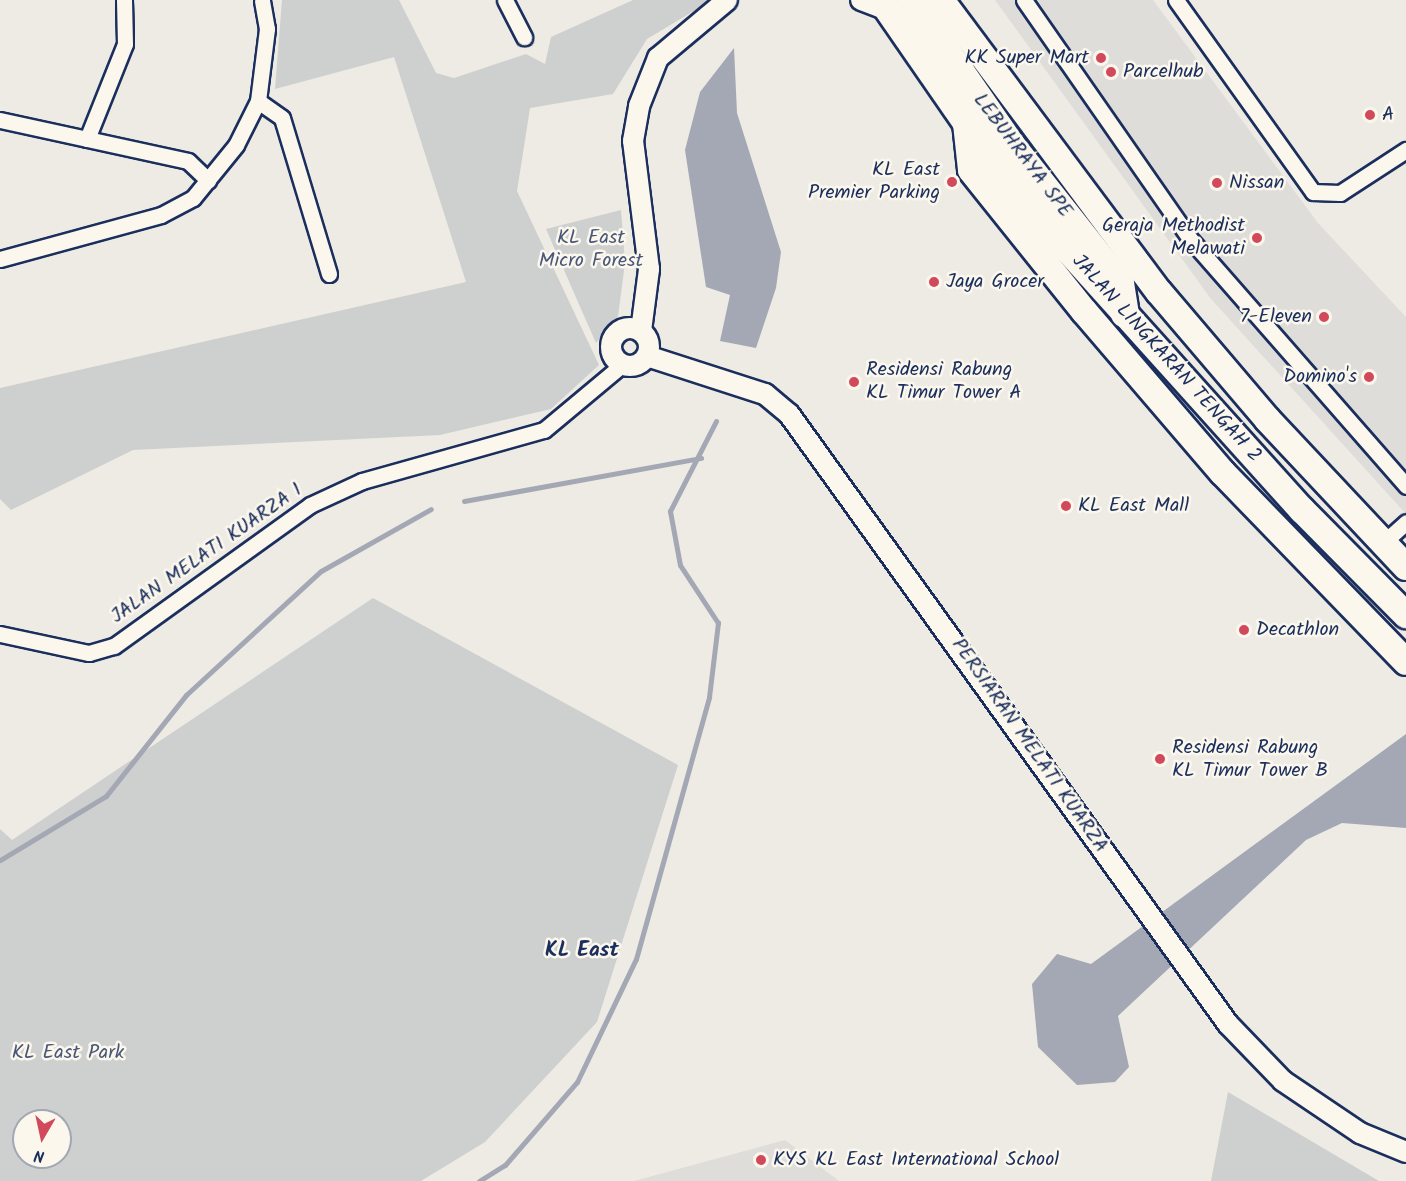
<!DOCTYPE html>
<style>
body{margin:0}
#map{position:relative;width:1406px;height:1181px;overflow:hidden;background:#eeebe4;font-family:Kalam,sans-serif}
div>[style]{position:absolute}
.built>*{inset:0;background:#deddda}
.green>*{inset:0;background:#cecfcf}
.water>*{inset:0;background:#a3a8b4}
.stream>*{height:5px;margin:-2.5px;padding:0 2.5px;transform-origin:2.5px;border-radius:2.5px;background:#a3a8b4}
.roads{filter:drop-shadow(2px 0 #1b2f5e) drop-shadow(-2px 0 #1b2f5e) drop-shadow(0 2px #1b2f5e) drop-shadow(0 -2px #1b2f5e)}
.minor>*{height:15px;margin:-7.5px;padding:0 7.5px;transform-origin:7.5px;border-radius:7.5px;background:#fbf7ec}
.tertiary>*{height:20px;margin:-10px;padding:0 10px;transform-origin:10px;border-radius:10px;background:#fbf7ec}
.tertiary>.ring{margin:-10px;padding:0;box-sizing:content-box;background:none;border:20px solid #fbf7ec;border-radius:50%}
.trunk>*{height:26px;margin:-13px;padding:0 13px;transform-origin:13px;border-radius:13px;background:#fbf7ec}
.motorway>*{height:28px;margin:-14px;padding:0 14px;transform-origin:14px;border-radius:14px;background:#fbf7ec}
.dots>*{width:16px;height:16px;translate:-50% -50%;box-sizing:border-box;border:3px solid #fbf7ec;border-radius:50%}
span{translate:-50% -50%;white-space:nowrap;text-align:center;line-height:1.15;-webkit-text-stroke:5px #fbf7ec;paint-order:stroke}
.poi-label{font-size:20px;color:#1b2f5e}
.right{translate:-100% -50%;text-align:right}
.left{translate:0 -50%;text-align:left}
.street-label{font-size:20px;color:#1b2f5e}
.park-label{font-size:20px;color:#48577a}
.neighbourhood-label{font-size:21px;color:#1b2f5e;font-weight:700}
.north{position:absolute;left:12px;top:1109px;width:60px;height:60px;box-sizing:border-box;background:#fbf7ec;border:2px solid #a1a7b3;border-radius:50%;rotate:189deg;font-size:16px;font-weight:700;line-height:24px;text-align:center;color:#1b2f5e}
.north::after{content:'';display:block;margin:auto;width:21px;height:27px;background:#d1495b;clip-path:polygon(50% 0,100% 100%,50% 72%,0 100%)}
</style>
<div id="map">
<div class="built">
<i style="clip-path:polygon(995px 0,1153px 0,1318px 223px,1406px 317px,1406px 514px,1211px 299px)"></i>
<i style="clip-path:polygon(785px 1140px,839px 1181px,634px 1181px)"></i>
</div>
<div class="green">
<i style="clip-path:polygon(282px 0,399px 0,436px 73px,454px 78px,526px 54px,545px 64px,551px 37px,633px 0,712px 0,647px 39px,613px 94px,530px 108px,517px 191px,599px 365px,551px 409px,440px 435px,133px 450px,11px 510px,0 499px,0 388px,466px 282px,394px 57px,275px 89px)"></i>
<i style="clip-path:polygon(621px 210px,625px 263px,618px 316px,596px 343px,546px 229px)"></i>
<i style="clip-path:polygon(evenodd,373px 598px,678px 765px,597px 1022px,485px 1142px,421px 1181px,0 1181px,0 829px,12px 840px,373px 598px,24px 1121px,60px 1121px,60px 1157px,24px 1157px,24px 1121px)"></i>
<i style="clip-path:polygon(1228px 1092px,1379px 1181px,1211px 1181px)"></i>
</div>
<div class="water">
<i style="clip-path:polygon(734px 48px,737px 113px,781px 252px,776px 288px,756px 348px,720px 341px,730px 295px,706px 287px,685px 150px,700px 92px)"></i>
<i style="clip-path:polygon(1406px 734px,1406px 828px,1342px 823px,1306px 840px,1118px 1016px,1129px 1067px,1115px 1082px,1077px 1085px,1038px 1047px,1032px 984px,1057px 954px,1091px 964px)"></i>
</div>
<div class="stream">
<i style="left:464px;top:501px;width:241px;rotate:-10.3deg"></i>
<i style="left:0;top:860px;width:124px;rotate:-31.1deg"></i>
<i style="left:106px;top:796px;width:129px;rotate:-51.6deg"></i>
<i style="left:186px;top:695px;width:183px;rotate:-42.6deg"></i>
<i style="left:321px;top:571px;width:126px;rotate:-29.4deg"></i>
<i style="left:479px;top:1181px;width:31px;rotate:-32deg"></i>
<i style="left:505px;top:1165px;width:110px;rotate:-49.1deg"></i>
<i style="left:577px;top:1082px;width:136px;rotate:-64.4deg"></i>
<i style="left:636px;top:959px;width:272px;rotate:-74.4deg"></i>
<i style="left:709px;top:697px;width:75px;rotate:-83.1deg"></i>
<i style="left:718px;top:623px;width:69px;rotate:-123.2deg"></i>
<i style="left:680px;top:565px;width:55px;rotate:-100.5deg"></i>
<i style="left:670px;top:511px;width:101px;rotate:-62.9deg"></i>
</div>
<div class="roads">
<div class="minor">
<i style="left:505px;top:0;width:42px;rotate:62.8deg"></i>
<i style="left:1024px;top:0;width:292px;rotate:55.2deg"></i>
<i style="left:1191px;top:240px;width:327px;rotate:48.8deg"></i>
<i style="left:1176px;top:0;width:236px;rotate:54.5deg"></i>
<i style="left:1313px;top:192px;width:27px;rotate:2deg"></i>
<i style="left:1340px;top:193px;width:79px;rotate:-33.1deg"></i>
<i style="left:258px;top:101px;width:29px;rotate:35deg"></i>
<i style="left:282px;top:118px;width:163px;rotate:73.2deg"></i>
<i style="left:0;top:120px;width:192px;rotate:12.3deg"></i>
<i style="left:188px;top:161px;width:28px;rotate:44deg"></i>
<i style="left:87px;top:139px;width:102px;rotate:-68.2deg"></i>
<i style="left:125px;top:44px;width:44px;rotate:-91.3deg"></i>
<i style="left:0;top:259px;width:167px;rotate:-15.3deg"></i>
<i style="left:161px;top:215px;width:36px;rotate:-28deg"></i>
<i style="left:193px;top:198px;width:68px;rotate:-50.9deg"></i>
<i style="left:236px;top:145px;width:49px;rotate:-63.4deg"></i>
<i style="left:258px;top:101px;width:73px;rotate:-82.9deg"></i>
<i style="left:267px;top:29px;width:29px;rotate:-100deg"></i>
<i style="left:1383px;top:543px;width:31px;rotate:-42deg"></i>
<i style="left:0;top:634px;width:91px;rotate:12.1deg"></i>
<i style="left:89px;top:653px;width:26px;rotate:-16deg"></i>
<i style="left:114px;top:646px;width:241px;rotate:-35.7deg"></i>
<i style="left:310px;top:505px;width:57px;rotate:-24.8deg"></i>
<i style="left:362px;top:481px;width:189px;rotate:-15.7deg"></i>
<i style="left:544px;top:430px;width:103px;rotate:-39.9deg"></i>
</div>
<div class="tertiary">
<i style="left:861px;top:0;width:28px;rotate:21deg"></i>
<i class="ring" style="left:611px;top:328px;width:18px;height:18px"></i>
<i style="left:641px;top:331px;width:63px;rotate:-82.6deg"></i>
<i style="left:649px;top:269px;width:129px;rotate:-97.1deg"></i>
<i style="left:633px;top:141px;width:36px;rotate:-80deg"></i>
<i style="left:639px;top:106px;width:52px;rotate:-68.4deg"></i>
<i style="left:658px;top:58px;width:90px;rotate:-40deg"></i>
<i style="left:647px;top:356px;width:124px;rotate:17.9deg"></i>
<i style="left:765px;top:394px;width:31px;rotate:40deg"></i>
<i style="left:789px;top:414px;width:752px;rotate:54.26deg"></i>
<i style="left:1228px;top:1024px;width:79px;rotate:46deg"></i>
<i style="left:1283px;top:1081px;width:93px;rotate:34deg"></i>
<i style="left:1360px;top:1133px;width:50px;rotate:22.4deg"></i>
</div>
<div class="trunk">
<i style="left:881px;top:0;width:150px;rotate:55.4deg"></i>
<i style="left:966px;top:123px;width:159px;rotate:51.4deg"></i>
<i style="left:1065px;top:247px;width:354px;rotate:48deg"></i>
<i style="left:1302px;top:510px;width:148px;rotate:45.3deg"></i>
<i style="left:941px;top:0;width:364px;rotate:53.3deg"></i>
<i style="left:1159px;top:292px;width:167px;rotate:49.6deg"></i>
<i style="left:1267px;top:419px;width:203px;rotate:46.8deg"></i>
<i style="left:966px;top:123px;width:47px;rotate:83.9deg"></i>
<i style="left:971px;top:170px;width:181px;rotate:51.3deg"></i>
<i style="left:1084px;top:311px;width:213px;rotate:49.4deg"></i>
<i style="left:1223px;top:473px;width:263px;rotate:45.9deg"></i>
</div>
<div class="motorway">
<i style="left:911px;top:0;width:176px;rotate:55.4deg"></i>
<i style="left:1011px;top:145px;width:176px;rotate:51.7deg"></i>
<i style="left:1120px;top:283px;width:31px;rotate:81deg"></i>
</div>
</div>
<div class="dots">
<i style="left:1101px;top:58px;background:#d1495b"></i>
<i style="left:1111px;top:72px;background:#d1495b"></i>
<i style="left:1370px;top:115px;background:#d1495b"></i>
<i style="left:952px;top:182px;background:#d1495b"></i>
<i style="left:1217px;top:183px;background:#d1495b"></i>
<i style="left:1257px;top:238px;background:#d1495b"></i>
<i style="left:934px;top:282px;background:#d1495b"></i>
<i style="left:1324px;top:317px;background:#d1495b"></i>
<i style="left:1369px;top:377px;background:#d1495b"></i>
<i style="left:854px;top:382px;background:#d1495b"></i>
<i style="left:1066px;top:506px;background:#d1495b"></i>
<i style="left:1244px;top:630px;background:#d1495b"></i>
<i style="left:1160px;top:759px;background:#d1495b"></i>
<i style="left:761px;top:1160px;background:#d1495b"></i>
</div>
<div class="poi-label">
<span class="right" style="left:1089px;top:58px">KK Super Mart</span>
<span class="left" style="left:1123px;top:72px">Parcelhub</span>
<span class="left" style="left:1382px;top:115px">A</span>
<span class="right" style="left:940px;top:182px">KL East<br>Premier Parking</span>
<span class="left" style="left:1229px;top:183px">Nissan</span>
<span class="right" style="left:1245px;top:238px">Geraja Methodist<br>Melawati</span>
<span class="left" style="left:946px;top:282px">Jaya Grocer</span>
<span class="right" style="left:1312px;top:317px">7-Eleven</span>
<span class="left" style="left:866px;top:382px">Residensi Rabung<br>KL Timur Tower A</span>
<span class="right" style="left:1357px;top:377px">Domino's</span>
<span class="left" style="left:1078px;top:506px">KL East Mall</span>
<span class="left" style="left:1256px;top:630px">Decathlon</span>
<span class="left" style="left:1172px;top:760px">Residensi Rabung<br>KL Timur Tower B</span>
<span class="left" style="left:773px;top:1160px">KYS KL East International School</span>
</div>
<div class="street-label">
<span style="left:1022px;top:156px;rotate:53deg">LEBUHRAYA SPE</span>
<span style="left:1166px;top:359px;rotate:48deg">JALAN LINGKARAN TENGAH 2</span>
<span style="left:207px;top:554px;rotate:-35deg">JALAN MELATI KUARZA 1</span>
<span style="left:1029px;top:746px;rotate:55deg">PERSIARAN MELATI KUARZA</span>
</div>
<div class="park-label">
<span style="left:591px;top:250px">KL East<br>Micro Forest</span>
<span style="left:68px;top:1053px">KL East Park</span>
</div>
<div class="neighbourhood-label">
<span style="left:582px;top:951px">KL East</span>
</div>
<div class="north">N</div>
</div>
